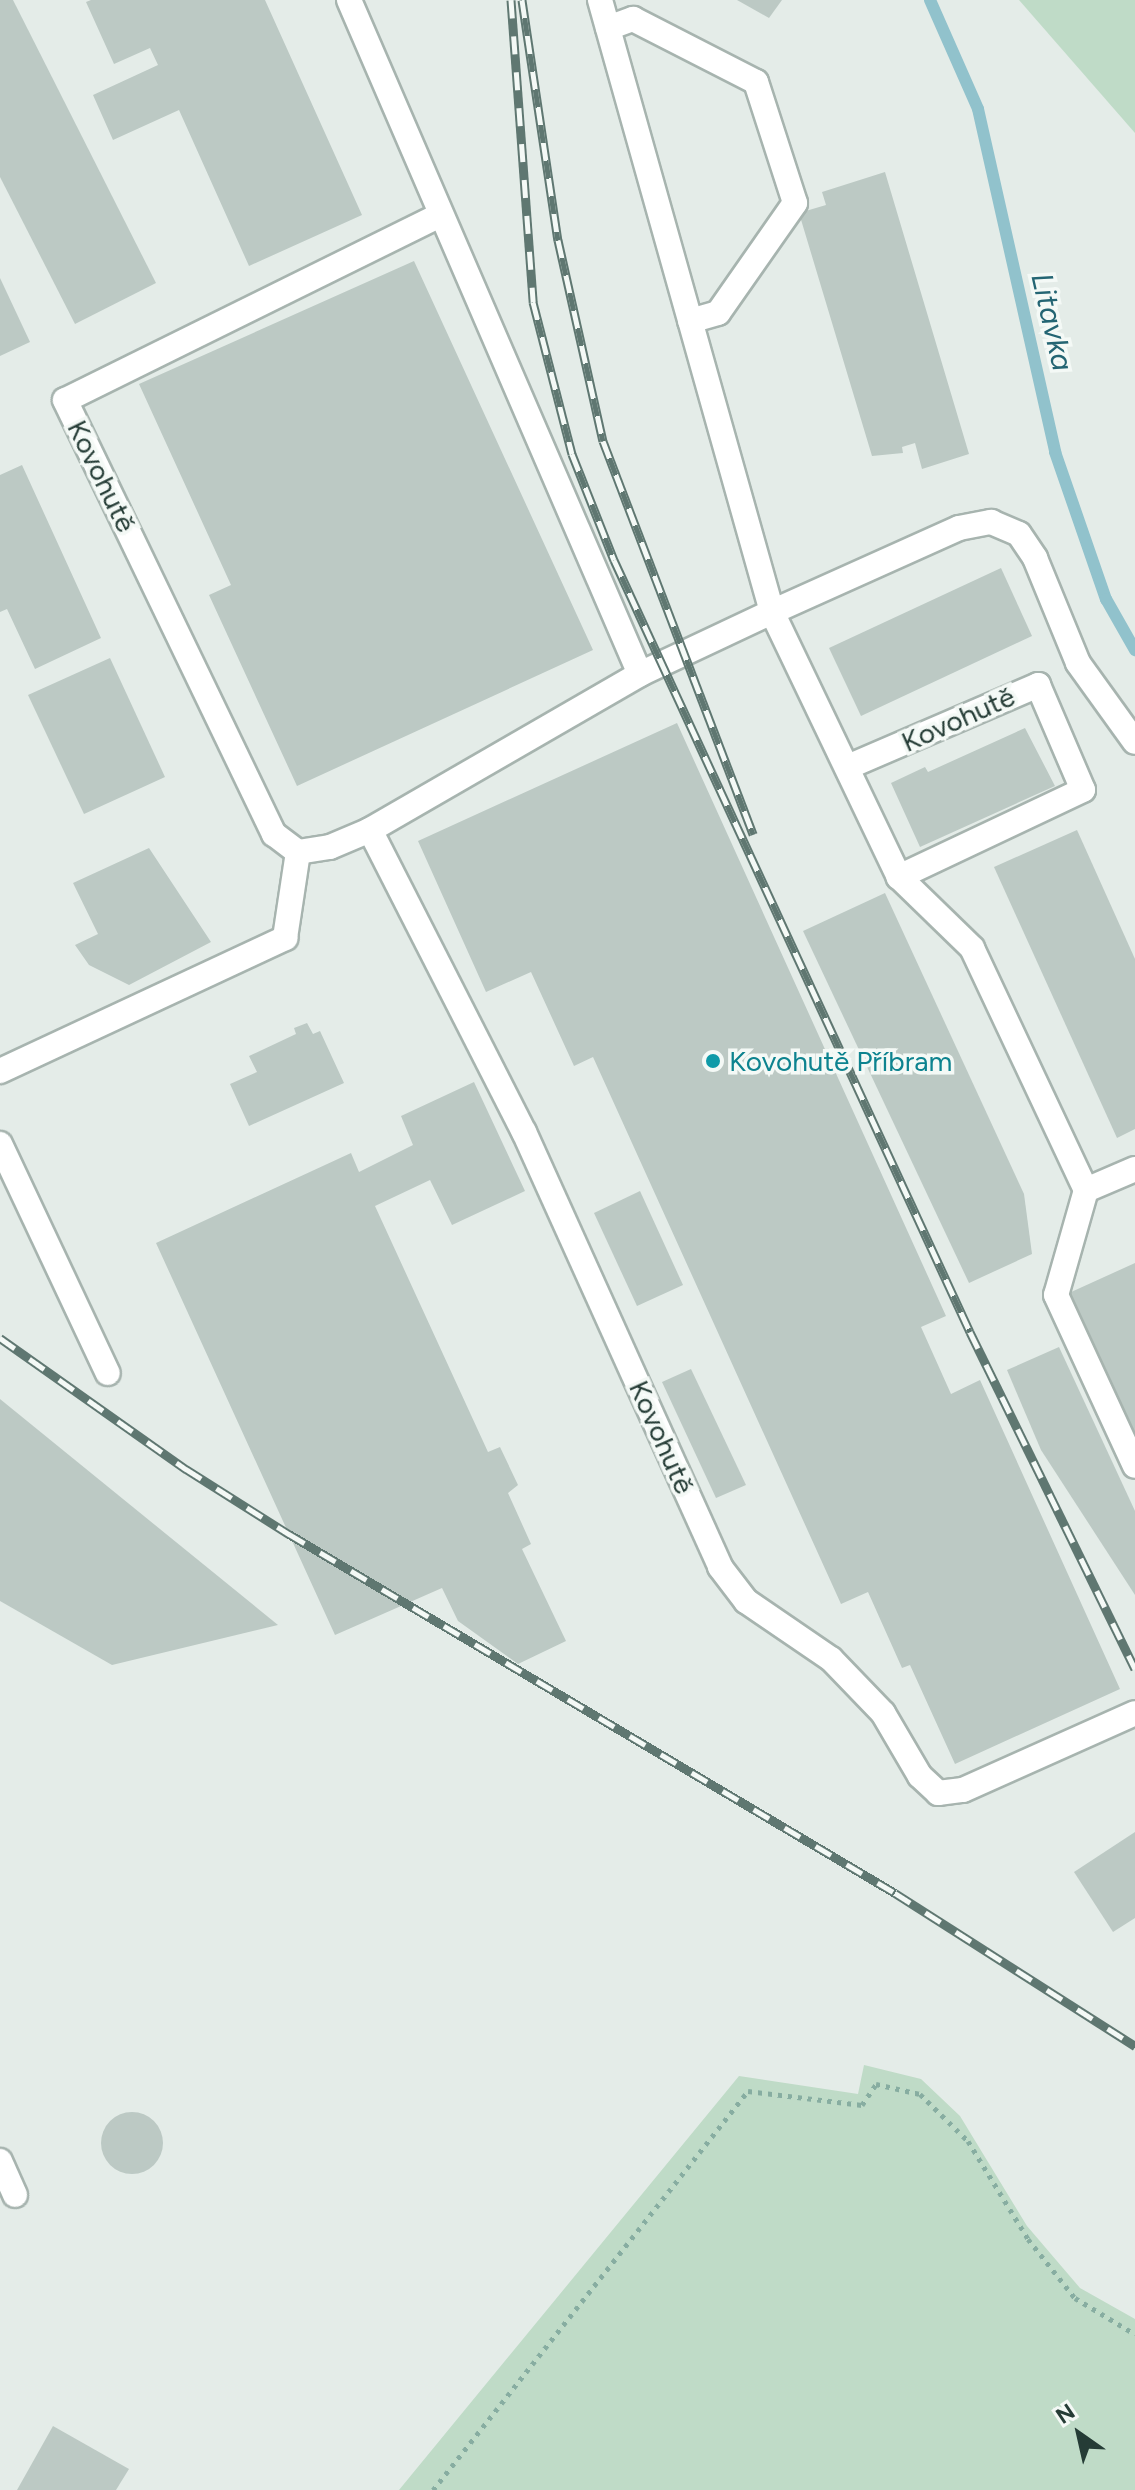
<!DOCTYPE html>
<meta charset="utf-8">
<style>
body{margin:0}
#map{position:relative;width:1135px;height:2490px;overflow:hidden;background:#e4ece8;font-family:Figtree,sans-serif}
div>[style]{position:absolute}
.green>*{inset:0;background:#bfdbc7}
.stream>*{height:12px;margin:-6px;padding:0 6px;transform-origin:6px;border-radius:6px;background:#91c2cc}
.building>*{inset:0;background:#bcc9c4}
.round{border-radius:50%}
.path>*{height:5px;margin-top:-2.5px;transform-origin:0;background:repeating-linear-gradient(90deg,#87ada1 0 4px,transparent 0 10px)}
.roads{filter:drop-shadow(2px 0 #a7b4af) drop-shadow(-2px 0 #a7b4af) drop-shadow(0 2px #a7b4af) drop-shadow(0 -2px #a7b4af)}
.minor>*{height:24px;margin:-12px;padding:0 12px;transform-origin:12px;border-radius:12px;background:#fff}
.rail>*{height:9px;margin-top:-4.5px;transform-origin:0;background:repeating-linear-gradient(90deg,#f4f9f6 0 18px,#5f7771 0 36px);box-sizing:border-box;border-block:2px solid #5f7771}
.dots>*{width:22px;height:22px;translate:-50% -50%;box-sizing:border-box;border:4px solid #f4f9f6;border-radius:50%}
span{translate:-50% -50%;white-space:nowrap;text-align:center;line-height:1.15;-webkit-text-stroke:7px #f4f9f6;paint-order:stroke}
.street-label{font-size:28px;color:#253c36}
.culture-label{font-size:28px;color:#0d838f}
.left{translate:0 -50%;text-align:left}
.water-label{font-size:30px;color:#246573;font-style:italic}
.north{position:absolute;left:1039px;top:2394px;width:80px;height:80px;-webkit-text-stroke:6px #f4f9f6;paint-order:stroke;rotate:326deg;font-size:22px;font-weight:700;line-height:32px;text-align:center;color:#253c36}
.north::after{content:'';display:block;margin:auto;width:28px;height:36px;background:#253c36;clip-path:polygon(50% 0,100% 100%,50% 72%,0 100%)}
</style>
<div id="map">
<div class="green">
<i style="clip-path:polygon(1019px 0,1135px 0,1135px 133px)"></i>
<i style="clip-path:polygon(864px 2065px,921px 2079px,960px 2116px,1027px 2226px,1080px 2288px,1135px 2319px,1135px 2490px,399px 2490px,739px 2076px,858px 2094px)"></i>
</div>
<div class="stream">
<i style="left:930px;top:0;width:119px;rotate:66.2deg"></i>
<i style="left:978px;top:109px;width:352px;rotate:77.3deg"></i>
<i style="left:1055px;top:452px;width:156px;rotate:70.9deg"></i>
<i style="left:1106px;top:599px;width:59px;rotate:60.4deg"></i>
</div>
<div class="building">
<i style="clip-path:polygon(0 0,13px 0,156px 283px,75px 324px,0 177px)"></i>
<i style="clip-path:polygon(91px 0,265px 0,362px 215px,249px 266px,179px 110px,113px 140px,93px 95px,158px 65px,150px 48px,114px 64px,86px 2px)"></i>
<i style="clip-path:polygon(737px 0,782px 0,769px 18px)"></i>
<i style="clip-path:polygon(885px 172px,969px 454px,922px 469px,915px 443px,902px 447px,903px 453px,872px 456px,799px 213px,826px 205px,822px 192px)"></i>
<i style="clip-path:polygon(414px 261px,593px 650px,297px 786px,209px 595px,231px 585px,139px 384px)"></i>
<i style="clip-path:polygon(0 278px,30px 342px,0 356px)"></i>
<i style="clip-path:polygon(22px 465px,101px 638px,35px 669px,7px 609px,0 612px,0 475px)"></i>
<i style="clip-path:polygon(1001px 568px,1032px 636px,861px 716px,829px 648px)"></i>
<i style="clip-path:polygon(110px 658px,165px 777px,84px 814px,28px 695px)"></i>
<i style="clip-path:polygon(677px 723px,946px 1316px,921px 1327px,951px 1394px,980px 1380px,1120px 1689px,955px 1764px,910px 1665px,902px 1668px,868px 1592px,841px 1604px,593px 1057px,574px 1066px,531px 972px,486px 992px,418px 841px)"></i>
<i style="clip-path:polygon(1025px 728px,1055px 786px,920px 847px,891px 783px,925px 767px,928px 772px)"></i>
<i style="clip-path:polygon(1077px 830px,1135px 959px,1135px 1129px,1117px 1138px,994px 867px)"></i>
<i style="clip-path:polygon(149px 848px,211px 942px,129px 985px,89px 965px,75px 945px,98px 934px,73px 883px)"></i>
<i style="clip-path:polygon(885px 893px,1024px 1194px,1032px 1254px,969px 1283px,803px 931px)"></i>
<i style="clip-path:polygon(307px 1023px,313px 1034px,320px 1031px,344px 1083px,249px 1126px,230px 1084px,257px 1072px,249px 1056px,296px 1034px,294px 1028px)"></i>
<i style="clip-path:polygon(474px 1082px,525px 1191px,452px 1225px,430px 1180px,375px 1206px,488px 1452px,500px 1447px,518px 1485px,508px 1493px,531px 1544px,522px 1549px,566px 1641px,518px 1664px,458px 1621px,442px 1588px,335px 1635px,156px 1243px,351px 1153px,359px 1172px,413px 1145px,401px 1116px)"></i>
<i style="clip-path:polygon(640px 1191px,683px 1285px,637px 1306px,594px 1213px)"></i>
<i style="clip-path:polygon(1135px 1263px,1135px 1436px,1069px 1293px)"></i>
<i style="clip-path:polygon(1059px 1347px,1135px 1511px,1135px 1595px,1041px 1450px,1007px 1370px)"></i>
<i style="clip-path:polygon(691px 1369px,746px 1485px,716px 1498px,662px 1382px)"></i>
<i style="clip-path:polygon(0 1399px,278px 1625px,112px 1665px,0 1601px)"></i>
<i style="clip-path:polygon(1135px 1832px,1135px 1918px,1113px 1932px,1074px 1872px)"></i>
<i class="round" style="left:101px;top:2112px;width:62px;height:62px"></i>
<i style="clip-path:polygon(53px 2426px,129px 2469px,116px 2490px,17px 2490px)"></i>
</div>
<div class="path">
<i style="left:433px;top:2490px;width:508px;rotate:-51.71deg"></i>
<i style="left:748px;top:2091px;width:115px;rotate:7deg"></i>
<i style="left:862px;top:2105px;width:25px;rotate:-56deg"></i>
<i style="left:876px;top:2084px;width:45px;rotate:12.8deg"></i>
<i style="left:920px;top:2094px;width:67px;rotate:44.4deg"></i>
<i style="left:968px;top:2141px;width:115px;rotate:58.5deg"></i>
<i style="left:1028px;top:2239px;width:75px;rotate:51.5deg"></i>
<i style="left:1075px;top:2298px;width:70px;rotate:31deg"></i>
</div>
<div class="roads">
<div class="minor">
<i style="left:349px;top:0;width:734px;rotate:66.65deg"></i>
<i style="left:600px;top:0;width:636px;rotate:74.3deg"></i>
<i style="left:772px;top:612px;width:205px;rotate:-24.2deg"></i>
<i style="left:959px;top:528px;width:33px;rotate:-11deg"></i>
<i style="left:991px;top:522px;width:30px;rotate:23deg"></i>
<i style="left:1019px;top:534px;width:29px;rotate:56deg"></i>
<i style="left:1035px;top:558px;width:113px;rotate:67.7deg"></i>
<i style="left:1078px;top:663px;width:97px;rotate:54.2deg"></i>
<i style="left:608px;top:28px;width:27px;rotate:-20deg"></i>
<i style="left:633px;top:19px;width:138px;rotate:27.1deg"></i>
<i style="left:756px;top:82px;width:127px;rotate:72.1deg"></i>
<i style="left:795px;top:203px;width:134px;rotate:125deg"></i>
<i style="left:718px;top:313px;width:29px;rotate:164deg"></i>
<i style="left:440px;top:215px;width:418px;rotate:153.7deg"></i>
<i style="left:65px;top:400px;width:482px;rotate:64.3deg"></i>
<i style="left:274px;top:834px;width:30px;rotate:37deg"></i>
<i style="left:298px;top:852px;width:32px;rotate:-9deg"></i>
<i style="left:330px;top:847px;width:43px;rotate:-23deg"></i>
<i style="left:370px;top:830px;width:312px;rotate:-30deg"></i>
<i style="left:640px;top:674px;width:146px;rotate:-25.2deg"></i>
<i style="left:772px;top:612px;width:294px;rotate:64.4deg"></i>
<i style="left:899px;top:877px;width:102px;rotate:44.2deg"></i>
<i style="left:972px;top:948px;width:268px;rotate:64.8deg"></i>
<i style="left:1086px;top:1190px;width:109px;rotate:105.9deg"></i>
<i style="left:1056px;top:1295px;width:188px;rotate:65.2deg"></i>
<i style="left:850px;top:766px;width:205px;rotate:-23.3deg"></i>
<i style="left:1038px;top:685px;width:114px;rotate:66.8deg"></i>
<i style="left:1083px;top:790px;width:204px;rotate:154.7deg"></i>
<i style="left:370px;top:830px;width:339px;rotate:63deg"></i>
<i style="left:524px;top:1132px;width:477px;rotate:65.7deg"></i>
<i style="left:720px;top:1567px;width:43px;rotate:52.6deg"></i>
<i style="left:746px;top:1601px;width:103px;rotate:34.3deg"></i>
<i style="left:831px;top:1659px;width:75px;rotate:46.1deg"></i>
<i style="left:883px;top:1713px;width:73px;rotate:59.6deg"></i>
<i style="left:920px;top:1776px;width:25px;rotate:43deg"></i>
<i style="left:938px;top:1793px;width:25px;rotate:-7deg"></i>
<i style="left:963px;top:1790px;width:188px;rotate:-24.1deg"></i>
<i style="left:0;top:1071px;width:315px;rotate:-25deg"></i>
<i style="left:285px;top:938px;width:87px;rotate:-81.4deg"></i>
<i style="left:0;top:1144px;width:253px;rotate:64.8deg"></i>
<i style="left:1086px;top:1190px;width:53px;rotate:-23.2deg"></i>
<i style="left:0;top:2161px;width:37px;rotate:66deg"></i>
</div>
</div>
<div class="rail">
<i style="left:511px;top:0;width:303px;rotate:85.8deg"></i>
<i style="left:533px;top:302px;width:157px;rotate:75.6deg"></i>
<i style="left:572px;top:454px;width:114px;rotate:68.4deg"></i>
<i style="left:614px;top:560px;width:850px;rotate:65.24deg"></i>
<i style="left:970px;top:1332px;width:375px;rotate:63.9deg"></i>
<i style="left:522px;top:0;width:243px;rotate:81.5deg"></i>
<i style="left:558px;top:240px;width:206px;rotate:77.4deg"></i>
<i style="left:603px;top:441px;width:421px;rotate:69.1deg"></i>
<i style="left:0;top:1338px;width:228px;rotate:35.2deg"></i>
<i style="left:186px;top:1469px;width:122px;rotate:32.3deg"></i>
<i style="left:289px;top:1534px;width:704px;rotate:30.64deg"></i>
<i style="left:895px;top:1893px;width:285px;rotate:32.5deg"></i>
</div>
<div class="dots">
<i style="left:713px;top:1061px;background:#0f9aa8"></i>
</div>
<div class="street-label">
<span style="left:102px;top:476px;rotate:64deg">Kovohutě</span>
<span style="left:958px;top:719px;rotate:-24deg">Kovohutě</span>
<span style="left:662px;top:1437px;rotate:66deg">Kovohutě</span>
</div>
<div class="culture-label">
<span class="left" style="left:729px;top:1061px">Kovohutě Příbram</span>
</div>
<div class="water-label">
<span style="left:1052px;top:322px;rotate:77deg">Litavka</span>
</div>
<div class="north">N</div>
</div>
